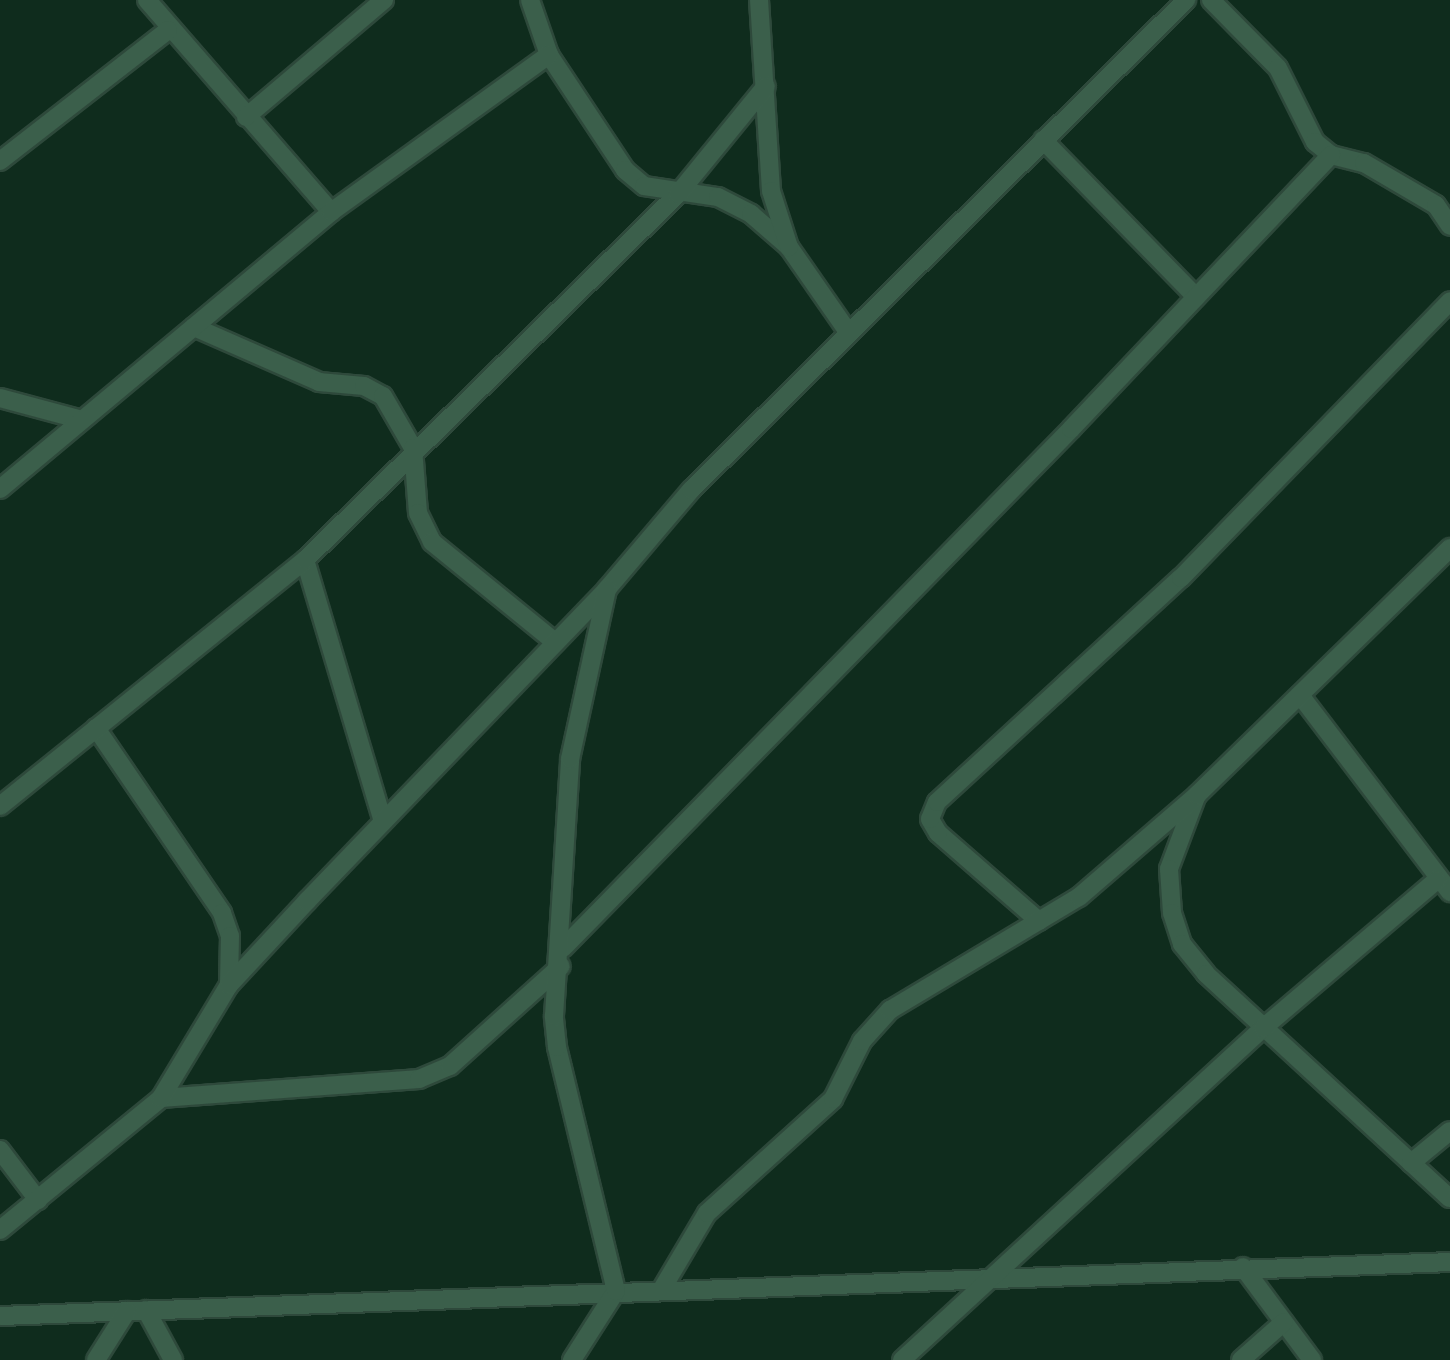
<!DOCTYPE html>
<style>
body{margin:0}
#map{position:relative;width:1450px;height:1360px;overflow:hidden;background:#0f2c1d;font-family:"IBM Plex Sans",sans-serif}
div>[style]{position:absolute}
.roads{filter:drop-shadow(2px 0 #2e493b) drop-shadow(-2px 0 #2e493b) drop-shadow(0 2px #2e493b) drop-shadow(0 -2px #2e493b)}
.minor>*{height:18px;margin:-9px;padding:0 9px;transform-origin:9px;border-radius:9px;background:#3b5f4b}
span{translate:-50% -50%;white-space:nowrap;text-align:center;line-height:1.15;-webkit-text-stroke:4.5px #06120b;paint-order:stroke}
</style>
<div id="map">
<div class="roads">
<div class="minor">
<i style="left:147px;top:0;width:281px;rotate:49deg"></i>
<i style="left:530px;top:0;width:58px;rotate:70.9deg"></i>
<i style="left:549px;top:55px;width:138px;rotate:56.5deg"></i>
<i style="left:625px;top:170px;width:25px;rotate:40deg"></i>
<i style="left:644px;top:186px;width:75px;rotate:8.5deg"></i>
<i style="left:718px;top:197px;width:37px;rotate:27deg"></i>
<i style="left:751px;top:214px;width:50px;rotate:41deg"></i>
<i style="left:789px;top:247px;width:103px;rotate:55.2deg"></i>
<i style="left:759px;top:0;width:191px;rotate:86.4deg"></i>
<i style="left:771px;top:191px;width:59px;rotate:72.2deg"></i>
<i style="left:1211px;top:0;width:95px;rotate:45.4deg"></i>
<i style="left:1278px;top:68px;width:83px;rotate:63.4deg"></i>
<i style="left:1315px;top:142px;width:21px;rotate:39deg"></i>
<i style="left:1331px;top:155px;width:34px;rotate:14deg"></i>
<i style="left:1364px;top:163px;width:83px;rotate:30.3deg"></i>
<i style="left:1436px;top:205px;width:25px;rotate:56deg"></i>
<i style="left:246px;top:117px;width:181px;rotate:-40.3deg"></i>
<i style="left:1043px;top:140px;width:219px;rotate:45.7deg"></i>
<i style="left:0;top:161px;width:213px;rotate:-37.9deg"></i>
<i style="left:194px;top:327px;width:137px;rotate:23.7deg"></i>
<i style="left:319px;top:382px;width:45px;rotate:5.1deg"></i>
<i style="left:364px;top:386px;width:21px;rotate:28deg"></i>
<i style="left:383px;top:396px;width:60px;rotate:60deg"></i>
<i style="left:413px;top:448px;width:65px;rotate:85.6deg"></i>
<i style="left:418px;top:513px;width:32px;rotate:64deg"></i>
<i style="left:432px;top:542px;width:159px;rotate:39.1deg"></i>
<i style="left:0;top:398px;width:85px;rotate:15deg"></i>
<i style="left:0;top:489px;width:432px;rotate:-39.9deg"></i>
<i style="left:331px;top:212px;width:269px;rotate:-35.8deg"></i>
<i style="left:305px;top:560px;width:272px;rotate:73.4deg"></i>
<i style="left:1300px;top:695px;width:248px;rotate:52.7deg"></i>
<i style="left:96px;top:728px;width:224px;rotate:55.7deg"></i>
<i style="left:222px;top:913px;width:24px;rotate:71deg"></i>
<i style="left:230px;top:936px;width:49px;rotate:91.2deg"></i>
<i style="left:1196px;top:797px;width:77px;rotate:110.6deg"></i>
<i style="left:1169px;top:869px;width:44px;rotate:86.1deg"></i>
<i style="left:1172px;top:913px;width:33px;rotate:72deg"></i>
<i style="left:1182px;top:944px;width:38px;rotate:51deg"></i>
<i style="left:1206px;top:974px;width:331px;rotate:42.6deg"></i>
<i style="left:0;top:806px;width:392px;rotate:-38.9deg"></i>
<i style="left:305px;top:560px;width:523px;rotate:-44.46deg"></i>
<i style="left:678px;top:194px;width:139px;rotate:-50.8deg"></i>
<i style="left:1039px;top:921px;width:134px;rotate:-138.9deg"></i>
<i style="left:938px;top:833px;width:16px;rotate:-120deg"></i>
<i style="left:930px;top:819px;width:18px;rotate:-68deg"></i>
<i style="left:937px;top:802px;width:331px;rotate:-42.6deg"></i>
<i style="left:1181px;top:578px;width:386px;rotate:-45.8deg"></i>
<i style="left:563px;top:948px;width:726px;rotate:-45.61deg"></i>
<i style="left:1071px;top:429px;width:378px;rotate:-46.5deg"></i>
<i style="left:161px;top:1098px;width:259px;rotate:-4.2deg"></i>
<i style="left:419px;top:1079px;width:34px;rotate:-23deg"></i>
<i style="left:450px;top:1066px;width:149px;rotate:-42deg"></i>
<i style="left:0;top:1150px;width:63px;rotate:52.8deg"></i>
<i style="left:1411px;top:1163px;width:50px;rotate:-39.4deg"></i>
<i style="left:0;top:1230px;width:208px;rotate:-39.3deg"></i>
<i style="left:161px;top:1098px;width:132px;rotate:-59deg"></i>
<i style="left:229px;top:985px;width:115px;rotate:-47.1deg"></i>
<i style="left:307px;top:901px;width:433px;rotate:-46.1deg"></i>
<i style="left:607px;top:589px;width:130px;rotate:-49.7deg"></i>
<i style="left:691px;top:490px;width:697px;rotate:-44.71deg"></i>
<i style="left:1243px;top:1267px;width:116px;rotate:53.4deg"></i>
<i style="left:662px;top:1289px;width:88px;rotate:-59.4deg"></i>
<i style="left:707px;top:1213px;width:170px;rotate:-42.1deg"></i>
<i style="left:833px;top:1099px;width:65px;rotate:-63.4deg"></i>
<i style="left:862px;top:1041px;width:42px;rotate:-47.9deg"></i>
<i style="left:890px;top:1010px;width:220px;rotate:-30.9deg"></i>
<i style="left:1079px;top:897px;width:156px;rotate:-40.8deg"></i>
<i style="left:1197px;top:795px;width:354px;rotate:-44.3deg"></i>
<i style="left:146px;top:1310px;width:57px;rotate:61.6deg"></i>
<i style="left:0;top:1316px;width:1451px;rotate:-2.13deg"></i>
<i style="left:96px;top:1360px;width:58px;rotate:-57.7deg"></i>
<i style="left:572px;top:1360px;width:82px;rotate:-57.5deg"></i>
<i style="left:616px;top:1291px;width:251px;rotate:-103.6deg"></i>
<i style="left:557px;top:1047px;width:31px;rotate:-96deg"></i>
<i style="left:554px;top:1016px;width:257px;rotate:-86.4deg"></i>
<i style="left:570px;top:759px;width:174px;rotate:-77.7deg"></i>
<i style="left:902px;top:1360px;width:490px;rotate:-42.6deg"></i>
<i style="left:1263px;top:1028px;width:228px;rotate:-40.4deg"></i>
<i style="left:1241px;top:1360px;width:57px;rotate:-41.5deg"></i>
</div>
</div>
</div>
